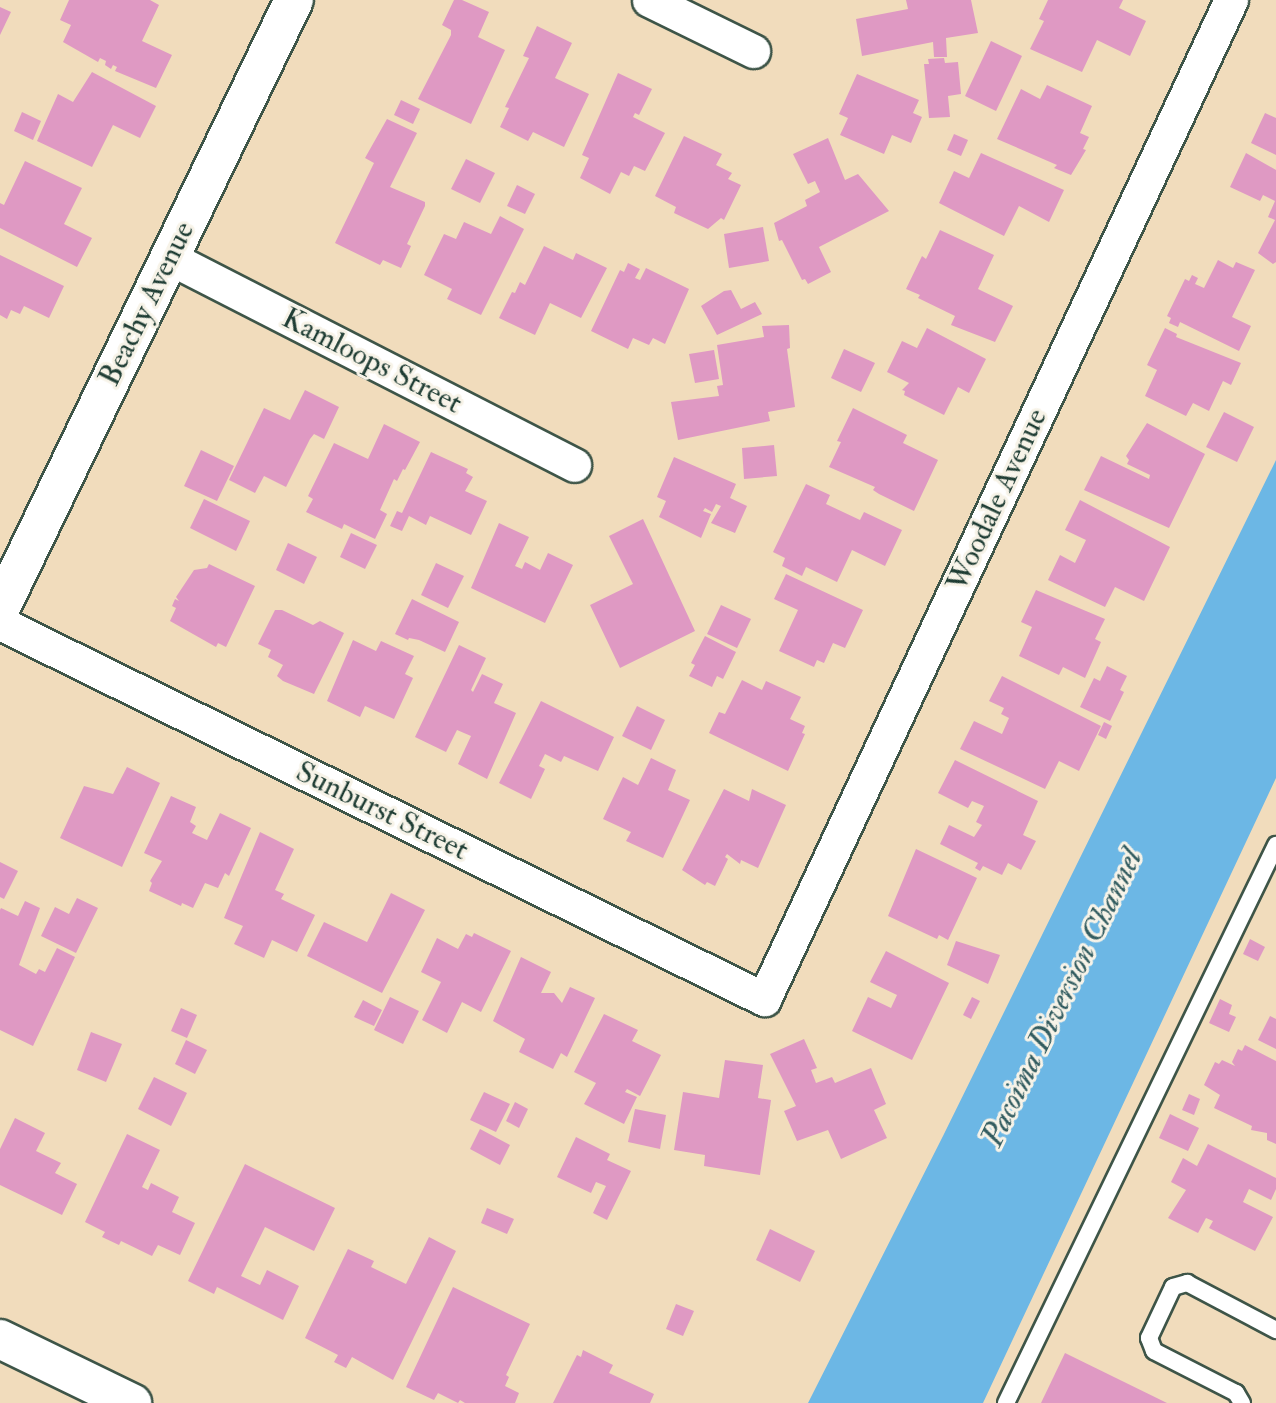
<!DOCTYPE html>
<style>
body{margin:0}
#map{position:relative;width:1276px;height:1403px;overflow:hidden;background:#f1dcbc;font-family:"IM FELL Double Pica",serif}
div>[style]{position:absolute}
.water>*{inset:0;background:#6cb7e5}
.building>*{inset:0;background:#df99c3}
.roads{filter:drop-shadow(2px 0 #3e5548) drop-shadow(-2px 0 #3e5548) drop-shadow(0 2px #3e5548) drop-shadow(0 -2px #3e5548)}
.lane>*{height:16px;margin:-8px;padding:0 8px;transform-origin:8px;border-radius:8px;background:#fff}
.street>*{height:33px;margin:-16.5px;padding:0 16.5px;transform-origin:16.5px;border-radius:16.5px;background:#fff}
.secondary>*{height:38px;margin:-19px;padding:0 19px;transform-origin:19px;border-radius:19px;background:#fff}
.primary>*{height:38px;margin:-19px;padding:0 19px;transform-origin:19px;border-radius:19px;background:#fff}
span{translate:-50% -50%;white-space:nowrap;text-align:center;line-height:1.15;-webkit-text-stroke:6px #f7f3e8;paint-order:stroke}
.street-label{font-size:30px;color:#1f3d34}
.water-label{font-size:32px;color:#325c60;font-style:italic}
</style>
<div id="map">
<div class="water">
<i style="clip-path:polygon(1276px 460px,1276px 778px,983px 1403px,808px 1403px,943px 1136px)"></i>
</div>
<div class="building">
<i style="clip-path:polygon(69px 0,150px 0,159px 5px,142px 41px,172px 55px,156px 88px,115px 71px,117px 67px,113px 65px,111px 69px,105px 65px,106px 61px,100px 58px,98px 62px,63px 42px,71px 25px,60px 20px)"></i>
<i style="clip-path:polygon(454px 0,462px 0,489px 12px,478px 37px,505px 50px,471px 124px,418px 99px,451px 35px,451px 30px,442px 25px)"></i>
<i style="clip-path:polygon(906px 0,971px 0,978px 33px,946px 38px,947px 57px,934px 57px,933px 42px,862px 56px,856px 19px,908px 9px)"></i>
<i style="clip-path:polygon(1048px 0,1123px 0,1119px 8px,1146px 21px,1130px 56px,1097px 40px,1082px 72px,1030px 49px,1044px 21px,1039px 19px)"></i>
<i style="clip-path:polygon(0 7px,11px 12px,0 35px)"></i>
<i style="clip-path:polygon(537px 26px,572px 43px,555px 78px,589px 94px,564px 147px,533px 132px,528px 141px,500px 127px,509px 108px,505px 107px,529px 58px,523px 56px)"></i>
<i style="clip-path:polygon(991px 41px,1022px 56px,996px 111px,965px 96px)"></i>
<i style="clip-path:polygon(944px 58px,945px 63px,958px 62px,961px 94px,948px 96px,950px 117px,929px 118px,924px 64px,929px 64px,928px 59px)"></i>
<i style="clip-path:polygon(92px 72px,156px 106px,140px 138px,113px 125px,92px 167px,37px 141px,58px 94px,73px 102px)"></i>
<i style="clip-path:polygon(618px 73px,652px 89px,639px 115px,635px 113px,633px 117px,665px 133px,645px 171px,634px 166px,629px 176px,621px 172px,610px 194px,580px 178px,589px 158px,582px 155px)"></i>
<i style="clip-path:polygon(857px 74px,919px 100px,913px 113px,922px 117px,911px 143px,892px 135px,884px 154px,840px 135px,848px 118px,839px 114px)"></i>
<i style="clip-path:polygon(1047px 85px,1092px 106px,1080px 133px,1089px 137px,1083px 149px,1086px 150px,1071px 175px,1054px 168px,1057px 165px,997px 139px,1021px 89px,1040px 99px)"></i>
<i style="clip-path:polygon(401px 100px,420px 109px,413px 124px,394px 115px)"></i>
<i style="clip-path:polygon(22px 112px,41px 121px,33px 140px,14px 131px)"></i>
<i style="clip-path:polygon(1265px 113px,1276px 118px,1276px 155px,1251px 143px)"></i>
<i style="clip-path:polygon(387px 119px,417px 133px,390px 187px,425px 202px,425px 206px,407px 244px,411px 246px,401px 268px,383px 260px,380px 265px,335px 243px,374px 163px,365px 158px)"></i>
<i style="clip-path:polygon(954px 134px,968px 140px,961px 156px,947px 150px)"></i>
<i style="clip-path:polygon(684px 136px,722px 154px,716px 165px,732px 173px,728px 179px,741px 185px,724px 220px,721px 218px,708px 229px,674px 213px,676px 207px,655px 196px)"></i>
<i style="clip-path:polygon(828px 138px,845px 180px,858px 174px,889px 211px,819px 247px,831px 272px,808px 284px,805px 279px,802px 280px,782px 240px,779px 241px,774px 223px,807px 206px,805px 200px,820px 192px,815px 181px,808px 184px,793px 154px)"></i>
<i style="clip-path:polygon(981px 153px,1064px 190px,1049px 222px,1019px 206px,1004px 236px,939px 203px,954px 171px,969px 178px)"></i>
<i style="clip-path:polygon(1246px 153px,1276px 170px,1276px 262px,1273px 264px,1258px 253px,1275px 220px,1268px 217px,1275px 201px,1263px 195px,1260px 201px,1230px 187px)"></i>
<i style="clip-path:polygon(466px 159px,495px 173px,480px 203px,451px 189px)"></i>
<i style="clip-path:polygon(25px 161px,82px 188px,64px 224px,92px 238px,77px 267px,0 228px,0 203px,4px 205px)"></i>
<i style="clip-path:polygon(517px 185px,535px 194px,525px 214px,507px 206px)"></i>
<i style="clip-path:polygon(500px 216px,524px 229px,481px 315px,447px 299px,452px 289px,424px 275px,444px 234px,456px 239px,464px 222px,491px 234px)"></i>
<i style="clip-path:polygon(763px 227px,769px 261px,729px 268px,724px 234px)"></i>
<i style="clip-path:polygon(940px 230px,994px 255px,978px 289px,1013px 306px,995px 342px,951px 325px,955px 316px,918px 298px,920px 295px,906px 289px,922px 256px,926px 259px)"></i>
<i style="clip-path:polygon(544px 246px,573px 260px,576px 253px,607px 268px,581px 318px,550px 303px,535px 335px,499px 318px,512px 292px,515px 293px,520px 282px,525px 285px)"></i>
<i style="clip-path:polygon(0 255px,64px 286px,49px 318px,24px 306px,20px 314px,11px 310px,7px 319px,0 315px)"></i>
<i style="clip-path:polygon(1218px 260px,1233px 268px,1236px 262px,1255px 270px,1232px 317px,1251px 326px,1239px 351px,1180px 322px,1178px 327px,1169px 323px,1171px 318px,1167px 316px,1185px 279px,1189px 281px,1192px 275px,1198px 278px,1195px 284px,1204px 288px)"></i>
<i style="clip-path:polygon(628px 263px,640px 269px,635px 278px,640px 280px,646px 268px,689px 289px,665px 344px,653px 338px,649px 345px,633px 338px,628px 349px,591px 331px,620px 270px,624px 272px)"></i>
<i style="clip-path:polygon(731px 290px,741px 309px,755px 302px,762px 314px,717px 335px,701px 306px,724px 291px)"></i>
<i style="clip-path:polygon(789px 325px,790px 348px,787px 349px,795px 407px,768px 412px,770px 421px,678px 440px,671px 402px,719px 396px,717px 386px,723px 385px,717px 345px,764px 337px,762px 326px)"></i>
<i style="clip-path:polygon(927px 328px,986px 359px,969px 393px,958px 387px,944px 415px,904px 395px,905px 391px,902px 390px,909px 383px,887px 372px,902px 341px,917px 348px)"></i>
<i style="clip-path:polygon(1165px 328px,1177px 334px,1176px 337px,1241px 363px,1231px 385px,1223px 381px,1209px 411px,1193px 403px,1186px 416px,1145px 396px,1157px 370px,1147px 365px)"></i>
<i style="clip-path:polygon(844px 349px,875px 363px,861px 392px,831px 378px)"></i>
<i style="clip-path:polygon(714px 350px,719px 379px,695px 383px,689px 354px)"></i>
<i style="clip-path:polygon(305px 390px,339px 407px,324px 439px,314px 434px,310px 439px,286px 487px,264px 476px,255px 493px,229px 480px,264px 408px,290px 420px)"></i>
<i style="clip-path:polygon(853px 408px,907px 435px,903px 443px,938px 460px,914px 511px,879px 494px,873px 490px,875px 487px,829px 467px,841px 442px,837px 441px)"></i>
<i style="clip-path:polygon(1224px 412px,1254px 427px,1237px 462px,1206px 447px)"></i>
<i style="clip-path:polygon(1147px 423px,1205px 454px,1169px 528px,1084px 490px,1101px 456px,1149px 479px,1150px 475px,1127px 464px,1129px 460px,1126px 456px)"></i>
<i style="clip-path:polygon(384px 424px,420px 442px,405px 470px,403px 469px,397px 481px,394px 479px,380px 510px,387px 514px,375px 539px,344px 524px,342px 529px,306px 512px,313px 499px,308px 496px,334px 443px,368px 459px)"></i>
<i style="clip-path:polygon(774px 445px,777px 476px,744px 479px,742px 448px)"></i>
<i style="clip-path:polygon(201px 450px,234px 466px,217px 501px,184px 486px)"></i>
<i style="clip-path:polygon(431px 452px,468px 469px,466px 473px,473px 477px,465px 491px,487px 501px,471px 535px,430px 516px,426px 525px,409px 516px,402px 531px,390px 526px,397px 511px,402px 513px)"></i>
<i style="clip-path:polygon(674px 457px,736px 484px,730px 498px,747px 506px,735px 533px,711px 523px,721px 506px,716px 504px,712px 512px,705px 508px,703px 511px,711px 514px,701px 538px,659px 517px,666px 501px,657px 497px)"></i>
<i style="clip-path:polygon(806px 484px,830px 495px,826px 504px,860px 520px,864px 512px,902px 530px,885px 566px,852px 550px,837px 582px,806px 567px,802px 576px,782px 566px,785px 558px,773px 552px)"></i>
<i style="clip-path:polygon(204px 499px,250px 521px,236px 551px,190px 528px)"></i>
<i style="clip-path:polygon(1080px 500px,1170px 547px,1144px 601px,1115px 587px,1105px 607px,1048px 580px,1060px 555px,1075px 563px,1086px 540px,1065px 530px)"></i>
<i style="clip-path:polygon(643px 519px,695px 631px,620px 668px,590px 605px,633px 584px,609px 536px)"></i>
<i style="clip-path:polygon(499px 523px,529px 537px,515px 566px,522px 569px,525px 562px,540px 570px,548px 553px,573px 565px,545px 623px,471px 588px)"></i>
<i style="clip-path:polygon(351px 533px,377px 545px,365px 569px,340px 557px)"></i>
<i style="clip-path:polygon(288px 543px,317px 557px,304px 584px,276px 570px)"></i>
<i style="clip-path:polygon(436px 563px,464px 576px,448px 608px,421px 595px)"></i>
<i style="clip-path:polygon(209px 564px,255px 586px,226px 647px,218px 643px,216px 647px,170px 621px,176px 608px,172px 606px,175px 599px,179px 601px,176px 597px,194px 570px,207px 568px)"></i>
<i style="clip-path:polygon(786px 574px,863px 610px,845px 648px,833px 643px,824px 663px,817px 660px,814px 667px,779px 651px,798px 610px,774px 599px)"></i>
<i style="clip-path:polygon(1036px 590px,1105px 619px,1095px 639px,1101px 642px,1085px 678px,1063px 667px,1059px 675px,1019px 656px,1032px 627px,1021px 622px)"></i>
<i style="clip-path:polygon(412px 599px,459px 622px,445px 652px,419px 640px,409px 638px,408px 640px,395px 634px)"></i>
<i style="clip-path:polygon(721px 605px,751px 619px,737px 648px,707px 634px)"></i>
<i style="clip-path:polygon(275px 610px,282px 610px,313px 625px,320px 621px,344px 633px,314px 694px,283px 681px,277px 676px,283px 665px,268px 657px,271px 650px,258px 644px)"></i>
<i style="clip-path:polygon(705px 636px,736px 652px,723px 679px,717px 676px,712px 687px,689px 676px,695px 665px,691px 663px)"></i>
<i style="clip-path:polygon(353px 640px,376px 651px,381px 641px,414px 656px,405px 674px,413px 678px,394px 719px,365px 706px,360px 717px,327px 701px)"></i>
<i style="clip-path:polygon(459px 645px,486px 658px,471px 690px,473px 692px,482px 674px,503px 684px,494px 703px,516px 713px,487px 779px,458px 764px,471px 736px,457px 730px,446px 752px,415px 737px)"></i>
<i style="clip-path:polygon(1107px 666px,1127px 676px,1120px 690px,1124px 692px,1110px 721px,1080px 707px,1094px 678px,1100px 681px)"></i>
<i style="clip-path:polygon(1002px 676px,1101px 726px,1079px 771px,1059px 761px,1045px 789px,960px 749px,974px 721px,1002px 734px,1009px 718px,1001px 714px,1004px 708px,989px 701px)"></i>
<i style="clip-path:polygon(742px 680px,762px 690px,766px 681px,801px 697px,790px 719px,805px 726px,802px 733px,805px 734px,788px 771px,709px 733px,719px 712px,725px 714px)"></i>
<i style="clip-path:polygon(541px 701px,614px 737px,598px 771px,564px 756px,561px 762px,545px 754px,539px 766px,545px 769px,531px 799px,499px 783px)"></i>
<i style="clip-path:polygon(637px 706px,665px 720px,651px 750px,622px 736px)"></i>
<i style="clip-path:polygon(1104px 722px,1112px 726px,1106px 739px,1098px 735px)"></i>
<i style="clip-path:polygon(651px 758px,676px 770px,668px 790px,690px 800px,663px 858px,626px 841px,631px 832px,603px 819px,623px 777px,638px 785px)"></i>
<i style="clip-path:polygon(955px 760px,1038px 801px,1023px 835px,1036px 841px,1021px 870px,1008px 863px,1002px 875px,983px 866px,980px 871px,975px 868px,978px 863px,940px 844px,949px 825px,974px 837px,982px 825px,976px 822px,984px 806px,972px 801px,968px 808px,938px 793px)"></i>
<i style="clip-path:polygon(127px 767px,160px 783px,122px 867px,60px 838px,84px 786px,113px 794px)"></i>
<i style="clip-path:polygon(724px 789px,749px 801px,752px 789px,786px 805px,758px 868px,741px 860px,740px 864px,727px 854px,725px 857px,728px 859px,715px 886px,707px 882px,705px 885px,682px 870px)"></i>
<i style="clip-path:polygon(171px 796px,196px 807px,190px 822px,196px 826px,192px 833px,207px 840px,220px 813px,251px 828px,229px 876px,225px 873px,218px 888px,205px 883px,193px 908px,182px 903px,181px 906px,149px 891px,152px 883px,150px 881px,162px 861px,144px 853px)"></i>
<i style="clip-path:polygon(260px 832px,294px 849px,275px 890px,284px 894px,281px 899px,315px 915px,297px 952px,272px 940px,264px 958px,234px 944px,243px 926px,224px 918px)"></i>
<i style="clip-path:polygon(916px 849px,977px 878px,948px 940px,939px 935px,937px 939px,888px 916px)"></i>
<i style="clip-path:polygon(0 862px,18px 871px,4px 899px,0 897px)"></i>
<i style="clip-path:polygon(391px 893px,425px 910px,382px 993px,307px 956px,324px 922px,367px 942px)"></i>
<i style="clip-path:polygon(77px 898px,98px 908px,76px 953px,41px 936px,55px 907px,69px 914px)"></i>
<i style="clip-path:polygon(25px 901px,40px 908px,19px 965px,36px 974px,39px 969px,45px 972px,57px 948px,75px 957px,33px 1046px,0 1030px,0 910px,1px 908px,18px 916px)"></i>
<i style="clip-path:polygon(474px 933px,511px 951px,481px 1012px,462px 1002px,447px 1033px,422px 1020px,441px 982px,421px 972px,437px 938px,458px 949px,466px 934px,472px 937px)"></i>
<i style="clip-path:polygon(1250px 939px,1265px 947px,1258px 961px,1243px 954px)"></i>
<i style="clip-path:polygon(956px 941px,1000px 955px,988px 984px,947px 965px)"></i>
<i style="clip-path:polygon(886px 951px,949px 983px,912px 1060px,852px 1031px,868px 997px,891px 1008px,897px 995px,870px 982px)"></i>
<i style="clip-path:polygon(521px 957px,551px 972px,541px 993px,554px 993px,562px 1003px,570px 987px,595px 998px,567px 1057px,561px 1053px,553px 1069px,519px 1052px,525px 1039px,493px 1021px)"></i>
<i style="clip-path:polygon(390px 997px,419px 1011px,403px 1044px,374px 1030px)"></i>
<i style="clip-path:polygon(972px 997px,980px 1001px,971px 1019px,963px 1015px)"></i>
<i style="clip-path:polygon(1220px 999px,1232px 1005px,1229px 1014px,1236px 1017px,1229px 1032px,1209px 1023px)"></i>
<i style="clip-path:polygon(363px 1000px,382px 1010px,374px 1026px,354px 1017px)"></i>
<i style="clip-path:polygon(181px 1008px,197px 1015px,187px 1038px,171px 1031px)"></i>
<i style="clip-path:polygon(604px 1014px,638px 1030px,632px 1041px,661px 1055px,640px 1096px,627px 1089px,625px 1092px,637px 1097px,624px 1124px,584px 1104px,596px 1083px,574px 1072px)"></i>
<i style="clip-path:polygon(1270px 1016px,1276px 1019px,1276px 1049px,1258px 1040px)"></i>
<i style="clip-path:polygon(91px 1032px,122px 1044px,106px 1082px,77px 1070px)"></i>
<i style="clip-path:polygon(804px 1039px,817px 1068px,811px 1070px,816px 1083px,832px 1077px,835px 1083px,871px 1068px,886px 1104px,874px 1110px,887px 1138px,841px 1159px,828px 1130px,797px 1141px,784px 1111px,796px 1106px,770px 1054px)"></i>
<i style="clip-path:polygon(186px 1040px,207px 1050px,195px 1074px,175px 1064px)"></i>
<i style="clip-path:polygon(1245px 1045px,1276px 1061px,1276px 1144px,1267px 1140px,1267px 1133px,1251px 1130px,1252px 1126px,1214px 1108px,1220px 1095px,1204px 1085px,1215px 1062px,1219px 1064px,1222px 1060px,1235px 1066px,1232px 1062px,1238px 1049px,1242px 1051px)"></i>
<i style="clip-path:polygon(725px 1060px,763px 1065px,758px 1098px,771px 1100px,760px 1175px,704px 1166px,705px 1155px,674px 1150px,683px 1092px,719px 1098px)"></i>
<i style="clip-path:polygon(154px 1077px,187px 1093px,171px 1126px,138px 1109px)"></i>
<i style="clip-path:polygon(484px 1092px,510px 1104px,496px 1132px,470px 1120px)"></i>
<i style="clip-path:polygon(1189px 1094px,1200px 1099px,1194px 1115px,1182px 1110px)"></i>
<i style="clip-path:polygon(515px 1102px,528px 1109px,519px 1128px,506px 1121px)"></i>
<i style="clip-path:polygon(635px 1109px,666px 1115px,660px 1149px,628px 1142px)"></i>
<i style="clip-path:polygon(1170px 1114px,1199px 1128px,1188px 1151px,1159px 1138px)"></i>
<i style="clip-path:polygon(15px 1118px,45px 1133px,36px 1151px,61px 1163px,55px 1173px,77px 1184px,62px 1215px,0 1185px,0 1149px)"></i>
<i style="clip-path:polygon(480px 1129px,510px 1145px,500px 1165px,470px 1149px)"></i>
<i style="clip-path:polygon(127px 1134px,160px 1150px,142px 1187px,148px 1190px,151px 1183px,179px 1197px,172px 1212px,195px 1223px,180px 1255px,158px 1245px,152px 1256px,121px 1241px,119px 1245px,102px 1237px,105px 1232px,85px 1222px)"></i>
<i style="clip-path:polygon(576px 1137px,610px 1154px,607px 1160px,631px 1171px,607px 1220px,593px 1213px,606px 1186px,596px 1182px,591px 1193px,557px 1177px)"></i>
<i style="clip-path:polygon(1208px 1144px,1276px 1178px,1276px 1189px,1271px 1200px,1249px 1189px,1243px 1202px,1273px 1217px,1255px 1251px,1209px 1228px,1213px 1221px,1206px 1218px,1198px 1233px,1168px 1218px,1186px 1190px,1171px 1182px,1183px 1158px,1197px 1166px)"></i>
<i style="clip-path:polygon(245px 1164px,335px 1208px,314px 1251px,265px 1227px,241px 1276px,260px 1285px,267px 1270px,299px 1286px,283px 1320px,217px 1287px,214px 1294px,188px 1281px)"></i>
<i style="clip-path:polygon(487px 1208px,514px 1219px,507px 1234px,481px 1223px)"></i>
<i style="clip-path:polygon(770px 1229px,815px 1251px,800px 1282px,756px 1260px)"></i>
<i style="clip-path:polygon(429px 1237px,456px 1251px,393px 1380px,352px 1357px,346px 1368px,334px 1362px,338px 1355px,305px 1338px,348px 1249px,374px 1261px,371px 1267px,406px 1284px)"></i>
<i style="clip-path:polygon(453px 1287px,530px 1324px,506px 1375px,509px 1377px,505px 1386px,519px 1393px,515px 1403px,465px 1403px,460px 1400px,458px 1403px,438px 1393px,434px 1400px,406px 1387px)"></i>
<i style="clip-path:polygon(676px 1304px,694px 1311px,683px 1336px,666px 1329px)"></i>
<i style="clip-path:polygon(583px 1350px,613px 1365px,609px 1373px,654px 1394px,650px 1403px,553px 1403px,577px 1355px,581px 1357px)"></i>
<i style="clip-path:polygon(1065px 1353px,1167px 1403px,1041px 1403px)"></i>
</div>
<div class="roads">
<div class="lane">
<i style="left:1006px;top:1403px;width:620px;rotate:-64.18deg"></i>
<i style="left:1242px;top:1403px;width:12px;rotate:-121deg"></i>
<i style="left:1236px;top:1393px;width:92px;rotate:-152.9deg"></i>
<i style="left:1154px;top:1351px;width:14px;rotate:-111deg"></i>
<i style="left:1149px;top:1338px;width:56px;rotate:-64.8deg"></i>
<i style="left:1173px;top:1287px;width:15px;rotate:-16deg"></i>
<i style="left:1187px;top:1283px;width:101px;rotate:27.8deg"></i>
</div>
<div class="street">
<i style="left:649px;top:0;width:116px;rotate:26.1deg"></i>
<i style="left:170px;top:258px;width:454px;rotate:27.1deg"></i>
<i style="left:0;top:623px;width:852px;rotate:26.2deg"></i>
<i style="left:764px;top:999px;width:1103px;rotate:-64.95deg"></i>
</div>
<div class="secondary">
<i style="left:0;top:609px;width:676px;rotate:-64.23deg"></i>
</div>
<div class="primary">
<i style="left:0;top:1339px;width:147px;rotate:25.9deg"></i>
</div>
</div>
<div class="street-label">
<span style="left:147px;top:304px;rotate:-64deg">Beachy Avenue</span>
<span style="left:372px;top:361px;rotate:27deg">Kamloops Street</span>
<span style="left:997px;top:500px;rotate:-65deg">Woodale Avenue</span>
<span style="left:382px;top:811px;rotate:26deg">Sunburst Street</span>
</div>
<div class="water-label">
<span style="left:1062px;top:998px;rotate:-64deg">Pacoima Diversion Channel</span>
</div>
</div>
